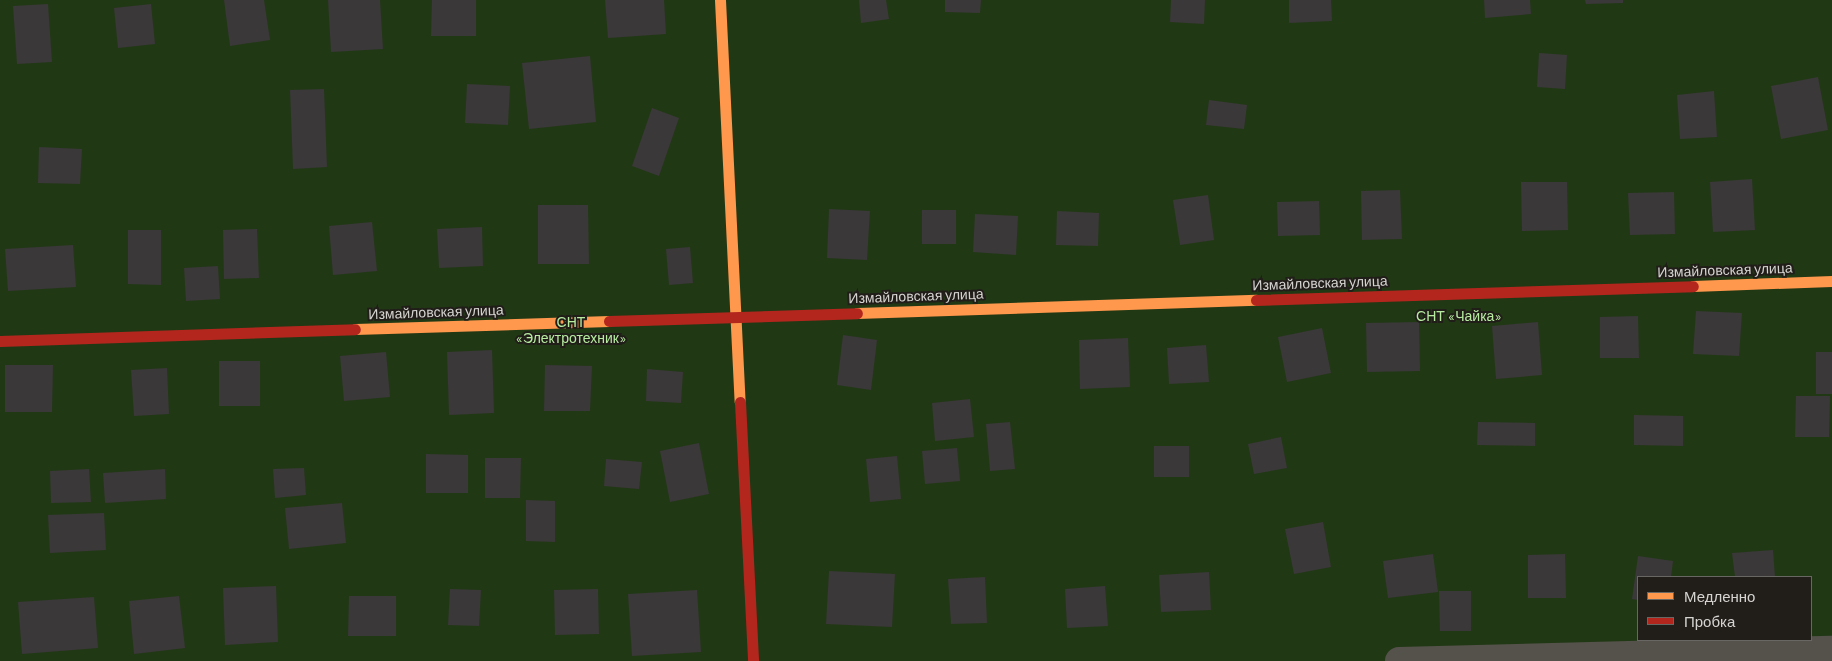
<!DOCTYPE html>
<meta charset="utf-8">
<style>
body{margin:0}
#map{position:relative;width:1832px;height:661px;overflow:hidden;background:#201e1b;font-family:Barlow,sans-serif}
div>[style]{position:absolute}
.green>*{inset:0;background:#213815}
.building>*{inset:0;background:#3a3838}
.street>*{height:28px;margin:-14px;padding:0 14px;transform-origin:14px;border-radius:14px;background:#55524b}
.slow>*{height:11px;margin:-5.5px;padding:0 5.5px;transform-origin:5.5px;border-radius:5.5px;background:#ff974d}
.jam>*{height:11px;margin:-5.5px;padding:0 5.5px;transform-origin:5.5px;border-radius:5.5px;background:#b3261e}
span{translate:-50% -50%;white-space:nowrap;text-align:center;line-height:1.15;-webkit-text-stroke:4px #211e1a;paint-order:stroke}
.street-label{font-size:14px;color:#d6d4d1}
.park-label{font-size:14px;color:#b6eba0}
.legend{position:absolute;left:1637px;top:576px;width:175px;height:65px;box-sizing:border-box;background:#211e1a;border:1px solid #696763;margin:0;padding:6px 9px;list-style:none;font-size:15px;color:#d6d4d1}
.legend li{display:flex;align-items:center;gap:10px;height:25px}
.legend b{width:25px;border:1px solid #696763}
</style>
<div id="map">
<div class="green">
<i style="clip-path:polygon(evenodd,0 0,1832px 0,1832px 661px,0 661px,0 0,1638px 577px,1811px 577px,1811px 640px,1638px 640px,1638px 577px)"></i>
</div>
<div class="building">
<i style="clip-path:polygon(224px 0,264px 0,270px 40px,230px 46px)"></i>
<i style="clip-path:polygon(328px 0,380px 0,383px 49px,331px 52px)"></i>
<i style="clip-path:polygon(432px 0,476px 0,476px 36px,431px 36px)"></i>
<i style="clip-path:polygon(605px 0,664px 0,666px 34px,608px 38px)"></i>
<i style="clip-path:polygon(859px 0,886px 0,889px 19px,861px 23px)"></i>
<i style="clip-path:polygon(945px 0,981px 0,980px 13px,945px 12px)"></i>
<i style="clip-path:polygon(1171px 0,1205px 0,1204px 24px,1170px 22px)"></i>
<i style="clip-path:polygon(1289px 0,1331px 0,1332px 21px,1289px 23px)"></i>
<i style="clip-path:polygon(1484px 0,1530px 0,1531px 14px,1485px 18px)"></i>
<i style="clip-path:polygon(1585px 0,1623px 0,1623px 3px,1586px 4px)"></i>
<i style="clip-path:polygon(48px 4px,52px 62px,17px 64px,13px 6px)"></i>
<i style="clip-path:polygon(151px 4px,155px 44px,118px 48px,114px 8px)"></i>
<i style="clip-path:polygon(1539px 53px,1567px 55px,1565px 89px,1537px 87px)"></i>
<i style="clip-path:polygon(590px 56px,596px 122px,529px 129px,522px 63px)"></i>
<i style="clip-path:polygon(1818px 77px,1828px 130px,1781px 139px,1771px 86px)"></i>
<i style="clip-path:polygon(467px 84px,510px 86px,508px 125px,465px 123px)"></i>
<i style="clip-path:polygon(324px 89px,327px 167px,293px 169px,290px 90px)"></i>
<i style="clip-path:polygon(1714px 91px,1717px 137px,1680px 139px,1677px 95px)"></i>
<i style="clip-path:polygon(1209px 100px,1247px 105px,1244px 129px,1206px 125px)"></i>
<i style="clip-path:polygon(652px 108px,679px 118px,659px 176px,632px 166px)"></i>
<i style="clip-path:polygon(39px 147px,82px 149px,80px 184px,38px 183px)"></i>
<i style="clip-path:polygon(1752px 179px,1755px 230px,1713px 232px,1710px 182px)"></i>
<i style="clip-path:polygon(1521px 182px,1567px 182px,1568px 230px,1522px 231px)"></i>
<i style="clip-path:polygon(1400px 190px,1402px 239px,1362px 240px,1361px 191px)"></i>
<i style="clip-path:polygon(1674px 192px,1675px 234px,1630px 235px,1628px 193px)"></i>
<i style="clip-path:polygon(1208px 195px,1214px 240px,1180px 245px,1173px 200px)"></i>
<i style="clip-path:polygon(1319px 201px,1320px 235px,1278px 236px,1277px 202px)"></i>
<i style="clip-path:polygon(538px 205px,588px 205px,589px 264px,538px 264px)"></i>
<i style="clip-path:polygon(829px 209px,870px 211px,867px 260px,827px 258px)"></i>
<i style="clip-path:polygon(922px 210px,956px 210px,956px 244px,922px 244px)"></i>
<i style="clip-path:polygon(1057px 211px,1099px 213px,1098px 246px,1056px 245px)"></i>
<i style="clip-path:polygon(975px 214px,1018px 216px,1016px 255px,973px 252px)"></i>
<i style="clip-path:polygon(372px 222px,377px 271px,333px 275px,329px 226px)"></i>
<i style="clip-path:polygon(482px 227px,483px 266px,439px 268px,437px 229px)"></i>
<i style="clip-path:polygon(257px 229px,259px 278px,224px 279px,223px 230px)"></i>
<i style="clip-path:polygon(128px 230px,161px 230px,161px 285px,128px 284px)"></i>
<i style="clip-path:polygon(73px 245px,76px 287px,8px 291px,5px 249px)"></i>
<i style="clip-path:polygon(690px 247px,693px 283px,669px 285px,666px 249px)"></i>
<i style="clip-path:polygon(218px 266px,220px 299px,186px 301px,184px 268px)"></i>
<i style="clip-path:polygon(1696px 311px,1742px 313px,1739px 356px,1693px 354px)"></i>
<i style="clip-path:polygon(1638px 316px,1639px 358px,1600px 358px,1600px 317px)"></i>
<i style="clip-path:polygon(1419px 322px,1420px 371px,1367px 372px,1366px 323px)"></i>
<i style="clip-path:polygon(1538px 322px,1542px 375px,1496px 379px,1492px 326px)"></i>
<i style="clip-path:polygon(1322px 328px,1331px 373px,1287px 382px,1278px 337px)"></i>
<i style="clip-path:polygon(843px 335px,877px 340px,871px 390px,837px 385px)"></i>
<i style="clip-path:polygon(1128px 338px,1130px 387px,1080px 389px,1079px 340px)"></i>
<i style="clip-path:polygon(1206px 345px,1209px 382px,1169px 384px,1167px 348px)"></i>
<i style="clip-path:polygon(492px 350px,494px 413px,449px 415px,447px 352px)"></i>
<i style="clip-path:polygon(386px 352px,390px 397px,344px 401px,340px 356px)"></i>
<i style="clip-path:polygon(1816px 352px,1832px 352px,1832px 394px,1816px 394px)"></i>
<i style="clip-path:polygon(219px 361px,260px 361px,260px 406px,219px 406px)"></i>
<i style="clip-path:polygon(5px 365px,53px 365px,52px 412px,5px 412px)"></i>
<i style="clip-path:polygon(545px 365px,592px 366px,590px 411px,544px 411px)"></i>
<i style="clip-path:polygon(167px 368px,169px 414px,134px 416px,131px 370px)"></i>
<i style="clip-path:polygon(647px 369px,683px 372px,681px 403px,646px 401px)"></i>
<i style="clip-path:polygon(1796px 396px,1830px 396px,1829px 437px,1795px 437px)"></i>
<i style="clip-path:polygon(970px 399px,974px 437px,935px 441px,932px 403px)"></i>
<i style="clip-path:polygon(1634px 415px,1683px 416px,1683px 446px,1634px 445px)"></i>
<i style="clip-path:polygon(1010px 422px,1015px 469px,990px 471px,986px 424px)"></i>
<i style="clip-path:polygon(1478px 422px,1535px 423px,1535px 446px,1477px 445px)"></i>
<i style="clip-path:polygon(1281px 437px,1287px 468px,1254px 474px,1248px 444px)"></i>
<i style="clip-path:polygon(699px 443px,709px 494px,670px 502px,660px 451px)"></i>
<i style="clip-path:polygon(1154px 446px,1189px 446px,1189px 477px,1154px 477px)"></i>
<i style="clip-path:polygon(957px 448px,960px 481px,925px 484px,922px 451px)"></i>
<i style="clip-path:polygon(426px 454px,468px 455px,468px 493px,426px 493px)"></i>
<i style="clip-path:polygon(897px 456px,901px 499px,870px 502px,866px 459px)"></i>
<i style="clip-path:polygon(485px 458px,521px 458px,520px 498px,485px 498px)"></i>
<i style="clip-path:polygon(606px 459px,642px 462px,639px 489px,604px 486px)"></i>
<i style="clip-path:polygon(304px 468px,306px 495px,275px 498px,273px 469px)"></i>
<i style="clip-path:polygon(89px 469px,91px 502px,51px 503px,50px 471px)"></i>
<i style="clip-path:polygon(165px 469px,166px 499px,105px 503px,103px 473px)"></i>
<i style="clip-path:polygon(526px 500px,555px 501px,555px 542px,526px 541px)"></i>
<i style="clip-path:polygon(342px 503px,346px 543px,289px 549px,285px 508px)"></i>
<i style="clip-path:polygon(104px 513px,106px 550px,50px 553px,48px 515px)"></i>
<i style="clip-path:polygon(1323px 522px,1331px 567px,1294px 574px,1285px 529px)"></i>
<i style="clip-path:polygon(1773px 550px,1775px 577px,1735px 577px,1732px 553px)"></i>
<i style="clip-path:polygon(1433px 554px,1438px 592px,1388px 598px,1383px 561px)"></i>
<i style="clip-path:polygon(1565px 554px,1566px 598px,1528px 598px,1528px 555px)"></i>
<i style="clip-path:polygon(1638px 556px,1673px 561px,1671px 577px,1638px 577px,1638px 600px,1632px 599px)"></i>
<i style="clip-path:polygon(829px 571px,895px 574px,892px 627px,826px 624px)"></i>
<i style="clip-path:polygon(1209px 572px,1211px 610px,1161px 612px,1159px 575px)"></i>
<i style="clip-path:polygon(985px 577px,987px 623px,951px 624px,948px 579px)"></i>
<i style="clip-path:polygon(276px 586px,278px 642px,225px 645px,223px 588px)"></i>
<i style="clip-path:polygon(1105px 586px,1108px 626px,1067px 628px,1065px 589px)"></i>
<i style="clip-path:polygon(450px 589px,481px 590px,479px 626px,448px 625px)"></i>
<i style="clip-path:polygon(598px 589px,599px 634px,555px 635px,554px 590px)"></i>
<i style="clip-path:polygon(697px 590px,701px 652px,632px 656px,628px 594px)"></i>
<i style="clip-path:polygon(1439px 591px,1471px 591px,1471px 631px,1440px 631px)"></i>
<i style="clip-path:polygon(179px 596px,185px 648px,134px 654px,129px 601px)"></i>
<i style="clip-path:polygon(349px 596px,396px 596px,396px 636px,348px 636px)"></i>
<i style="clip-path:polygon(94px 597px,98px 648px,22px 654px,18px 602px)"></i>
</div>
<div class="street">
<i style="left:1399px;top:661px;width:433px;rotate:-1.5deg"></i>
</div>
<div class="slow">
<i style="left:720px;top:0;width:402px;rotate:87.2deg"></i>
<i style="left:1693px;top:286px;width:139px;rotate:-2.1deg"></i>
<i style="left:857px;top:313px;width:399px;rotate:-1.9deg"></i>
<i style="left:355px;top:329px;width:254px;rotate:-1.8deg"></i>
</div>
<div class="jam">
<i style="left:1256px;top:300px;width:437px;rotate:-1.8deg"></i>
<i style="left:609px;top:321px;width:248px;rotate:-1.8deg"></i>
<i style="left:0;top:341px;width:355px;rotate:-1.9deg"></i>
<i style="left:740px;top:402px;width:259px;rotate:87.1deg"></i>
</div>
<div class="street-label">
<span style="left:1725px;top:270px;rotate:-2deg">Измайловская улица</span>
<span style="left:1320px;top:283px;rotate:-2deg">Измайловская улица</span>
<span style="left:916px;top:296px;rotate:-2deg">Измайловская улица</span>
<span style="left:436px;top:312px;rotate:-2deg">Измайловская улица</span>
</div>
<div class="park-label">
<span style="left:1459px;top:316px">СНТ «Чайка»</span>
<span style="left:571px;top:330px">СНТ<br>«Электротехник»</span>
</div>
<ul class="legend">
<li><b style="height:6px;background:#ff974d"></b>Медленно</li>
<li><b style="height:6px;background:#b3261e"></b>Пробка</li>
</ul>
</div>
